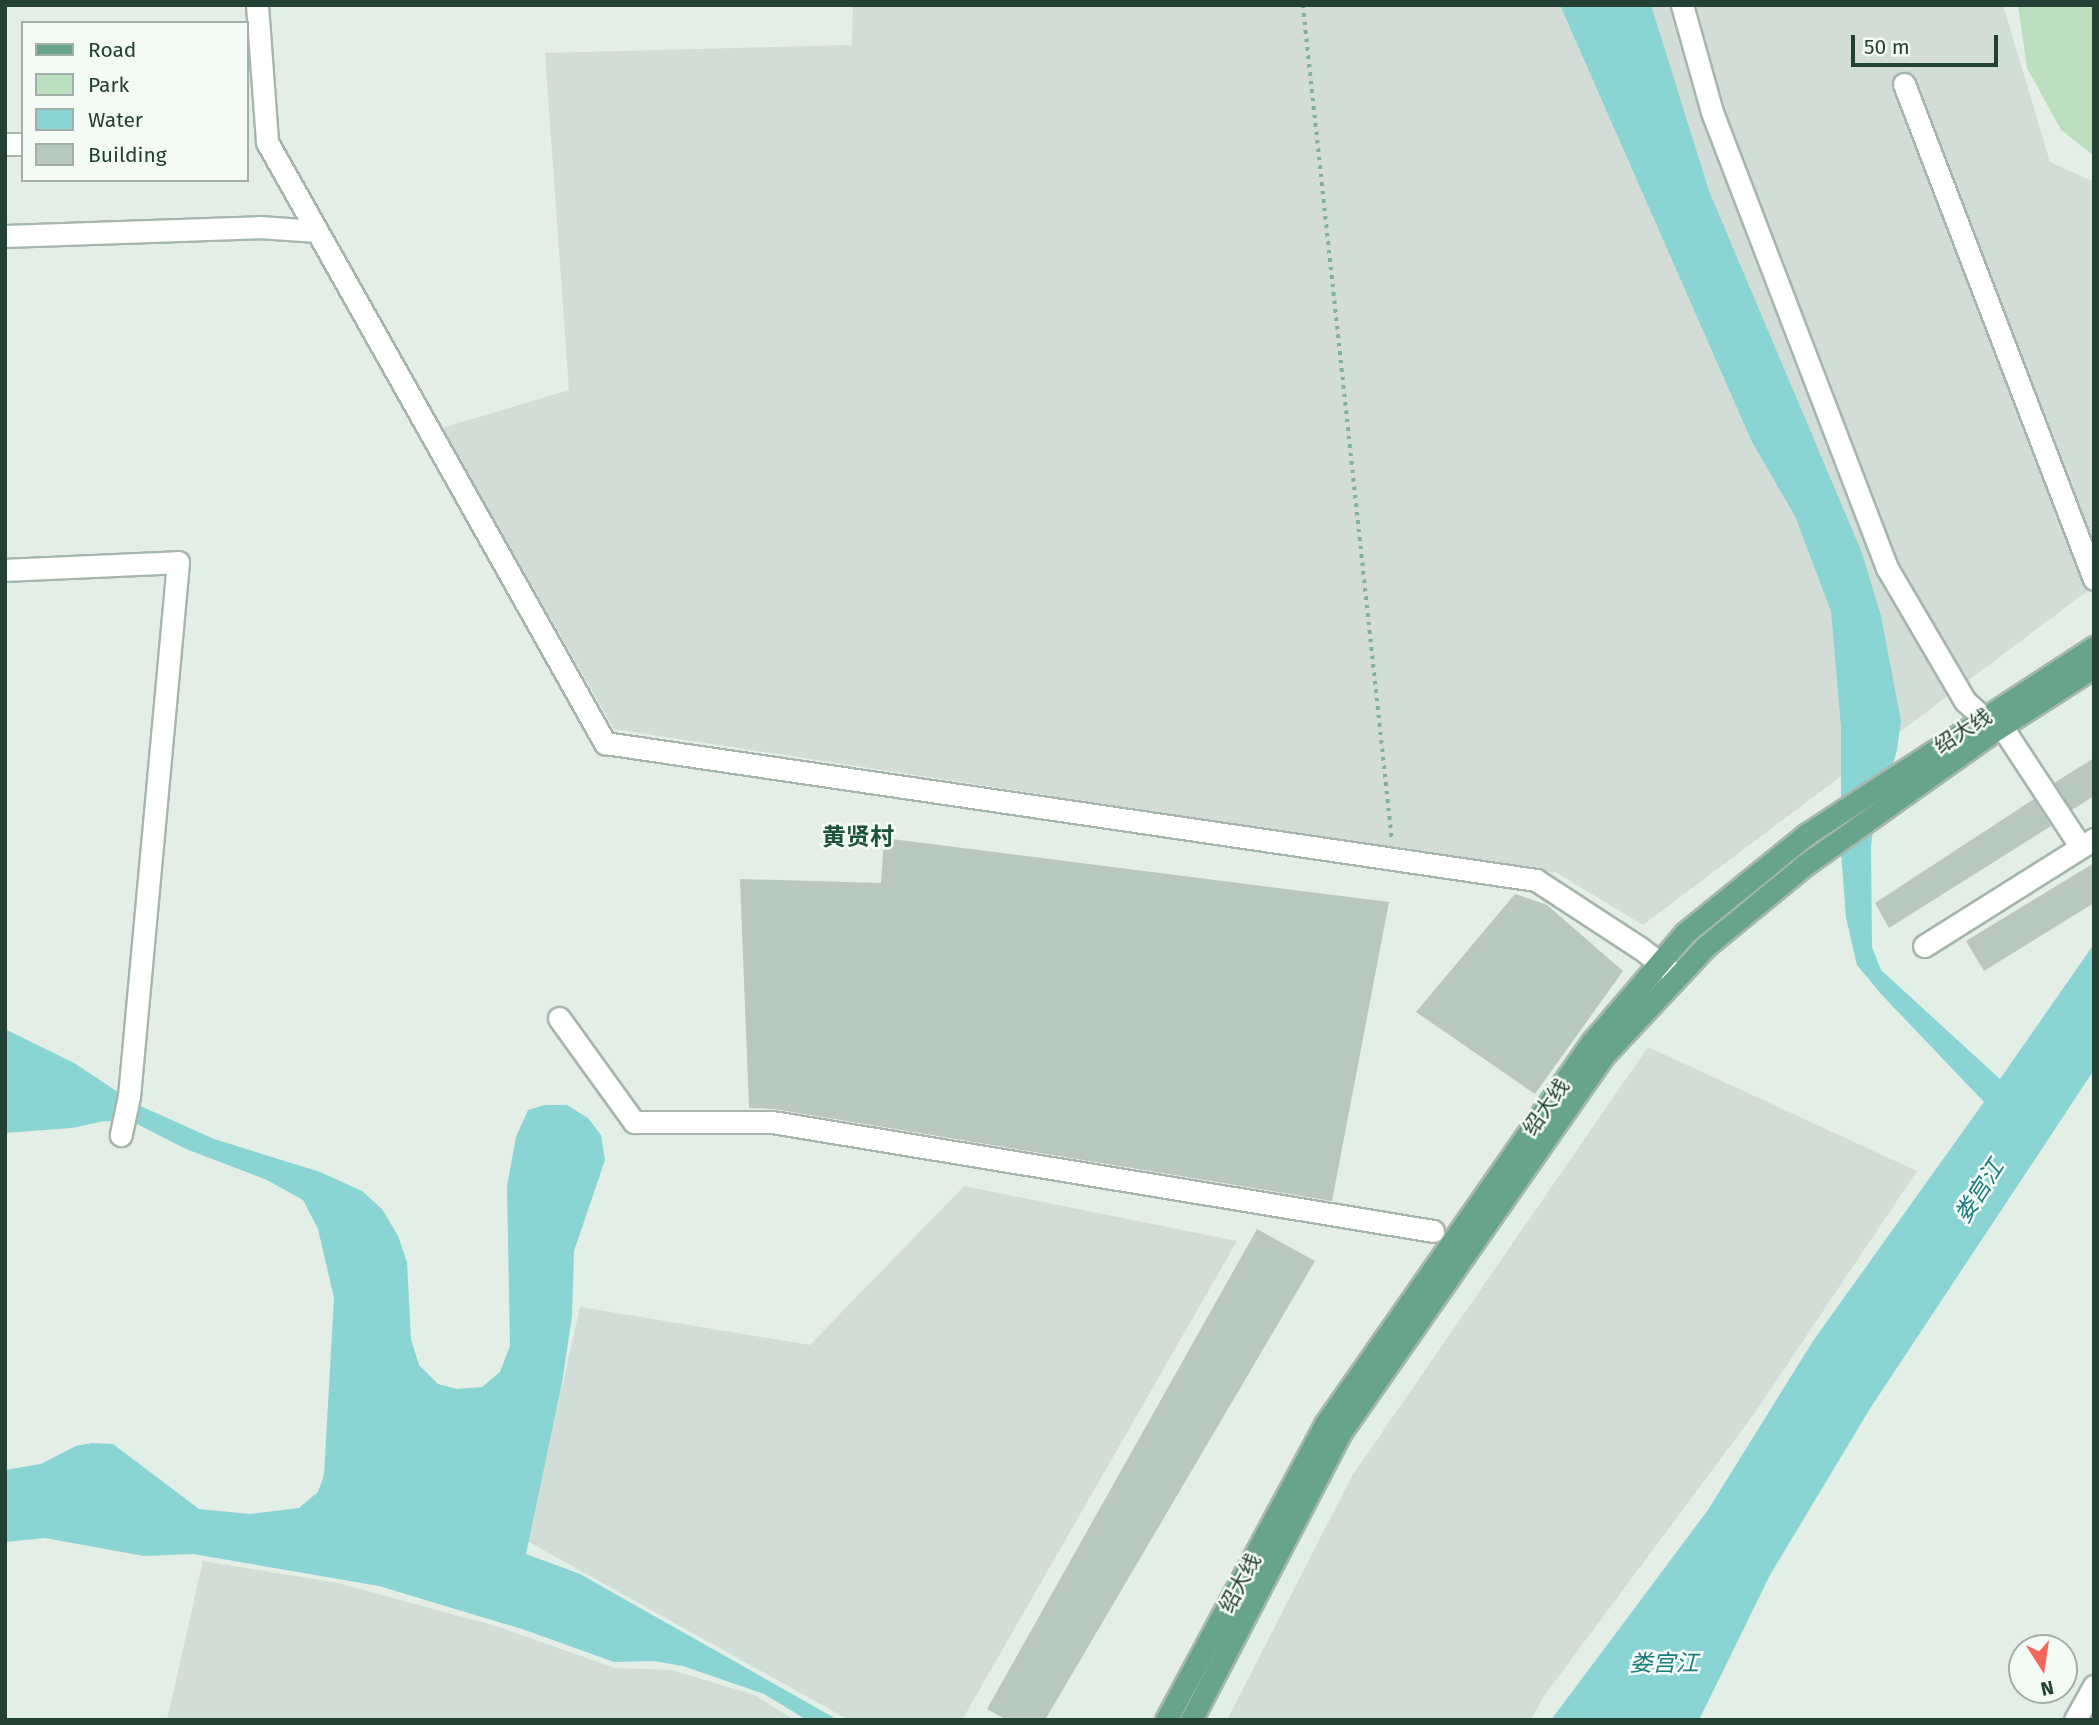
<!DOCTYPE html>
<meta charset="utf-8">
<style>
body{margin:0}
#map{position:relative;width:2099px;height:1725px;overflow:hidden;background:#e3eee7;font-family:"Fira Sans","Noto Sans SC",sans-serif}
div>[style]{position:absolute}
.built>*{inset:0;background:#d1ddd6}
.green>*{inset:0;background:#bcdfc0}
.water>*{inset:0;background:#8ad4d4}
.building>*{inset:0;background:#b8c8c0}
.path>*{height:3.5px;margin-top:-1.75px;transform-origin:0;background:repeating-linear-gradient(90deg,#83b29c 0 3.5px,transparent 0 8.5px)}
.roads{filter:drop-shadow(2px 0 #a5b6ad) drop-shadow(-2px 0 #a5b6ad) drop-shadow(0 2px #a5b6ad) drop-shadow(0 -2px #a5b6ad)}
.minor>*{height:21px;margin:-10.5px;padding:0 10.5px;transform-origin:10.5px;border-radius:10.5px;background:#fff}
.major>*{height:21px;margin:-10.5px;padding:0 10.5px;transform-origin:10.5px;border-radius:10.5px;background:#67a48b}
span{translate:-50% -50%;white-space:nowrap;text-align:center;line-height:1.15;-webkit-text-stroke:5px #f4faf6;paint-order:stroke}
.street-label{font-size:21px;color:#224033}
.water-label{font-size:23px;color:#1a7d7e;font-style:italic}
.quarter-label{font-size:24px;color:#1d533d;font-weight:700}
.frame{position:absolute;inset:0;border:7px solid #224033;pointer-events:none}
.legend{position:absolute;left:21px;top:21px;width:228px;height:161px;box-sizing:border-box;background:#f4faf6;border:2px solid #a0b0a8;margin:0;padding:9px 12px;list-style:none;font-size:21px;color:#224033}
.legend li{display:flex;align-items:center;gap:14px;height:35px}
.legend b{width:35px;border:2px solid #a0b0a8}
.north{position:absolute;left:2008px;top:1634px;width:70px;height:70px;box-sizing:border-box;background:#f4faf6;border:2px solid #a0b0a8;border-radius:50%;rotate:168deg;font-size:19px;font-weight:700;line-height:28px;text-align:center;color:#224033}
.north::after{content:'';display:block;margin:auto;width:24px;height:32px;background:#f66759;clip-path:polygon(50% 0,100% 100%,50% 72%,0 100%)}
.scale{position:absolute;left:1851px;top:35px;width:147px;height:32px;box-sizing:border-box;border:4px solid #224033;border-top:0;padding-left:9px;font-size:21px;line-height:24px;white-space:nowrap;color:#224033;-webkit-text-stroke:5px #f4faf6;paint-order:stroke}
</style>
<div id="map">
<div class="built">
<i style="clip-path:polygon(853px 5px,2003px 5px,2050px 162px,2094px 182px,2094px 586px,1643px 925px,1557px 873px,614px 729px,442px 428px,569px 390px,545px 53px,852px 45px)"></i>
<i style="clip-path:polygon(1648px 1047px,1917px 1171px,1754px 1414px,1544px 1696px,1531px 1720px,1227px 1720px,1352px 1476px)"></i>
<i style="clip-path:polygon(964px 1186px,1237px 1241px,962px 1720px,849px 1720px,527px 1541px,580px 1307px,810px 1345px)"></i>
<i style="clip-path:polygon(203px 1561px,338px 1583px,496px 1626px,615px 1668px,672px 1670px,755px 1695px,794px 1720px,167px 1720px)"></i>
</div>
<div class="green">
<i style="clip-path:polygon(2018px 5px,2094px 5px,2094px 156px,2061px 130px,2027px 68px)"></i>
</div>
<div class="water">
<i style="clip-path:polygon(1560px 5px,1651px 5px,1709px 191px,1862px 553px,1881px 616px,1901px 721px,1897px 750px,1873px 830px,1871px 847px,1872px 947px,1881px 970px,2000px 1079px,2094px 944px,2094px 1070px,1871px 1407px,1770px 1575px,1699px 1720px,1551px 1720px,1708px 1510px,1813px 1341px,1984px 1102px,1881px 994px,1857px 965px,1846px 918px,1841px 852px,1841px 727px,1831px 611px,1795px 516px,1752px 442px)"></i>
<i style="clip-path:polygon(5px 1029px,74px 1063px,136px 1104px,214px 1139px,320px 1172px,362px 1191px,382px 1209px,398px 1236px,407px 1262px,411px 1339px,419px 1365px,438px 1384px,457px 1389px,482px 1387px,500px 1372px,510px 1346px,507px 1186px,516px 1137px,528px 1110px,545px 1105px,567px 1105px,588px 1118px,601px 1135px,605px 1160px,574px 1251px,572px 1316px,562px 1383px,526px 1554px,580px 1574px,838px 1720px,807px 1720px,764px 1694px,683px 1666px,653px 1661px,614px 1662px,522px 1629px,379px 1586px,193px 1554px,144px 1556px,45px 1538px,5px 1542px,5px 1470px,41px 1464px,76px 1446px,92px 1443px,113px 1444px,199px 1509px,250px 1514px,299px 1508px,318px 1492px,324px 1475px,334px 1298px,318px 1229px,303px 1200px,267px 1180px,186px 1149px,135px 1123px,104px 1121px,72px 1128px,5px 1133px)"></i>
</div>
<div class="building">
<i style="clip-path:polygon(2094px 758px,2094px 796px,2072px 810px,2054px 783px)"></i>
<i style="clip-path:polygon(2034px 799px,2051px 826px,1889px 928px,1875px 903px)"></i>
<i style="clip-path:polygon(884px 838px,1389px 902px,1332px 1201px,774px 1109px,749px 1108px,740px 879px,881px 883px)"></i>
<i style="clip-path:polygon(2094px 863px,2094px 903px,1984px 971px,1966px 941px)"></i>
<i style="clip-path:polygon(1515px 894px,1547px 905px,1623px 971px,1535px 1094px,1416px 1012px)"></i>
<i style="clip-path:polygon(1257px 1229px,1315px 1261px,1045px 1720px,1007px 1720px,987px 1709px)"></i>
</div>
<div class="path">
<i style="left:1303px;top:5px;width:839px;rotate:83.91deg"></i>
</div>
<div class="roads">
<div class="minor">
<i style="left:257px;top:5px;width:137px;rotate:85.8deg"></i>
<i style="left:267px;top:142px;width:690px;rotate:60.65deg"></i>
<i style="left:605px;top:743px;width:941px;rotate:8.37deg"></i>
<i style="left:1536px;top:880px;width:124px;rotate:33.2deg"></i>
<i style="left:1640px;top:948px;width:46px;rotate:37.1deg"></i>
<i style="left:1682px;top:5px;width:111px;rotate:74.3deg"></i>
<i style="left:1712px;top:112px;width:488px;rotate:69deg"></i>
<i style="left:1887px;top:568px;width:154px;rotate:59.6deg"></i>
<i style="left:1965px;top:701px;width:24px;rotate:42deg"></i>
<i style="left:1904px;top:84px;width:530px;rotate:69deg"></i>
<i style="left:5px;top:144px;width:18px"></i>
<i style="left:5px;top:236px;width:254px;rotate:-2deg"></i>
<i style="left:259px;top:227px;width:58px;rotate:3.9deg"></i>
<i style="left:5px;top:570px;width:173px;rotate:-2.6deg"></i>
<i style="left:178px;top:562px;width:536px;rotate:95.24deg"></i>
<i style="left:129px;top:1096px;width:40px;rotate:102deg"></i>
<i style="left:1997px;top:729px;width:10px;rotate:24deg"></i>
<i style="left:2006px;top:733px;width:136px;rotate:56.7deg"></i>
<i style="left:1924px;top:946px;width:201px;rotate:-32.2deg"></i>
<i style="left:559px;top:1018px;width:128px;rotate:54.2deg"></i>
<i style="left:634px;top:1122px;width:138px"></i>
<i style="left:772px;top:1122px;width:670px;rotate:9.36deg"></i>
<i style="left:2075px;top:1720px;width:39px;rotate:-61deg"></i>
</div>
<div class="major">
<i style="left:1166px;top:1720px;width:337px;rotate:-61.7deg"></i>
<i style="left:1326px;top:1423px;width:465px;rotate:-55.1deg"></i>
<i style="left:1592px;top:1042px;width:143px;rotate:-49.5deg"></i>
<i style="left:1685px;top:933px;width:157px;rotate:-39.1deg"></i>
<i style="left:1807px;top:834px;width:343px;rotate:-33.1deg"></i>
<i style="left:1191px;top:1720px;width:325px;rotate:-62.5deg"></i>
<i style="left:1341px;top:1432px;width:461px;rotate:-55.1deg"></i>
<i style="left:1605px;top:1054px;width:146px;rotate:-46.9deg"></i>
<i style="left:1705px;top:947px;width:131px;rotate:-39.4deg"></i>
<i style="left:1806px;top:864px;width:234px;rotate:-35.3deg"></i>
<i style="left:1997px;top:729px;width:115px;rotate:-32.6deg"></i>
</div>
</div>
<div class="street-label">
<span style="left:1963px;top:731px;rotate:-33deg">绍大线</span>
<span style="left:1546px;top:1107px;rotate:-55deg">绍大线</span>
<span style="left:1240px;top:1583px;rotate:-62deg">绍大线</span>
</div>
<div class="water-label">
<span style="left:1979px;top:1191px;rotate:-57deg">娄宫江</span>
<span style="left:1664px;top:1663px">娄宫江</span>
</div>
<div class="quarter-label">
<span style="left:858px;top:838px">黄贤村</span>
</div>
<div class="frame"></div>
<ul class="legend">
<li><b style="height:9px;background:#67a48b"></b>Road</li>
<li><b style="height:19px;background:#bcdfc0"></b>Park</li>
<li><b style="height:19px;background:#8ad4d4"></b>Water</li>
<li><b style="height:19px;background:#b8c8c0"></b>Building</li>
</ul>
<div class="north">N</div>
<div class="scale">50 m</div>
</div>
